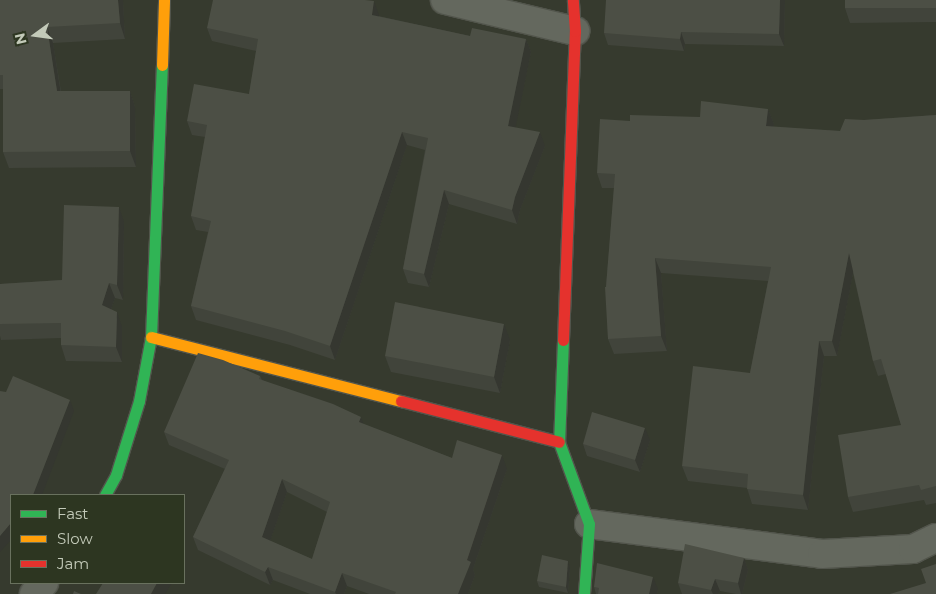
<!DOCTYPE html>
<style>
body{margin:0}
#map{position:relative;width:936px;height:594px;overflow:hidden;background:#363a2e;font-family:Montserrat,sans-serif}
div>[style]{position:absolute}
.roads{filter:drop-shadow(1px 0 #52554c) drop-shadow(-1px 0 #52554c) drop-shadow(0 1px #52554c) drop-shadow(0 -1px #52554c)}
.street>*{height:28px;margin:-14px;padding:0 14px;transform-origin:14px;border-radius:14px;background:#64685e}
.fast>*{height:11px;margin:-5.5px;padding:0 5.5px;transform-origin:5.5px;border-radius:5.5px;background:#30b455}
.slow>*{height:11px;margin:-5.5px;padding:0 5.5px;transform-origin:5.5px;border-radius:5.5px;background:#ff9f0a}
.jam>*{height:11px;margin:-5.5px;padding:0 5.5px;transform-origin:5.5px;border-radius:5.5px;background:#e5322d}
.wall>*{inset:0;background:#41443b}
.shaded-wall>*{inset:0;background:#353730}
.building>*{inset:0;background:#4c4f45}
span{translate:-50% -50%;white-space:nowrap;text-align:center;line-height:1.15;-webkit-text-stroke:4px #2d3621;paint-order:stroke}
.legend{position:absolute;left:10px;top:494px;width:175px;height:90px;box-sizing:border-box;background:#2d3621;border:1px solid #69715e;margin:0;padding:6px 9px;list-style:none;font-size:15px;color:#c3cab9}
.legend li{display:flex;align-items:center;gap:10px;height:25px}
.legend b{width:25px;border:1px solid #69715e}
.north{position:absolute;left:10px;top:10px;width:50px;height:50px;-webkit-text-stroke:4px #2d3621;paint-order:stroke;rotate:256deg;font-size:14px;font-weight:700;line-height:20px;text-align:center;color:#c3cab9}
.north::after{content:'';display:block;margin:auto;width:18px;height:22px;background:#c3cab9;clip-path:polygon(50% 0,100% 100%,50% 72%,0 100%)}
</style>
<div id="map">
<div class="roads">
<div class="street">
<i style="left:445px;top:0;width:134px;rotate:13.4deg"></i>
<i style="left:589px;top:524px;width:235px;rotate:7.3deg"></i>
<i style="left:822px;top:554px;width:91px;rotate:-3.1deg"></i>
<i style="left:913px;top:549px;width:25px;rotate:-26deg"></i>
<i style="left:34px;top:594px;width:15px;rotate:-48deg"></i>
</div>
<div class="fast">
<i style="left:563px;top:340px;width:102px;rotate:92.2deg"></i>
<i style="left:559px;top:442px;width:87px;rotate:69.9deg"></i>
<i style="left:589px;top:524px;width:70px;rotate:94.1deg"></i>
<i style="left:105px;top:495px;width:23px;rotate:-61deg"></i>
<i style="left:116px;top:475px;width:77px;rotate:-72.7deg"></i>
<i style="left:139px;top:401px;width:65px;rotate:-79.4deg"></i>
<i style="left:151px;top:337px;width:272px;rotate:-87.7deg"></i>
</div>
<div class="slow">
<i style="left:162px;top:65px;width:65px;rotate:-88.2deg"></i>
<i style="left:151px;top:337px;width:258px;rotate:14.4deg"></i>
</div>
<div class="jam">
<i style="left:563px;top:340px;width:309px;rotate:-87.8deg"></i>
<i style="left:575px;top:31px;width:31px;rotate:-94deg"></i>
<i style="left:401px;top:401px;width:163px;rotate:14.5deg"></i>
</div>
</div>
<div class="wall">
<i style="clip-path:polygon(0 0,123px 0,125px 39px,53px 43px,61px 91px,130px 91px,135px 107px,136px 167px,9px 168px,3px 152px,3px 89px,0 89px)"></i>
<i style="clip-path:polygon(785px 0,784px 46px,685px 44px,684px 51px,608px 45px,604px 33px)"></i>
<i style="clip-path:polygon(936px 0,936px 22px,850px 23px,845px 8px)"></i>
<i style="clip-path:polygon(379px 15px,378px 16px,470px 36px,526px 39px,531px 52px,515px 128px,545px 146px,520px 210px,517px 224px,449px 204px,429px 287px,408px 283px,403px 269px,425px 150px,407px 145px,335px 360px,290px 345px,196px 320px,191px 306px,208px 232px,196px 230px,191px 216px,205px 137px,192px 135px,187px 121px,249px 94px,256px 51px,212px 41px,207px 28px)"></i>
<i style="clip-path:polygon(768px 109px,774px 124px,773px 127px,840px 131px,864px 120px,936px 115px,936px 503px,926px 505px,924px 500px,853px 512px,848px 497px,901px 425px,886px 374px,878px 376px,873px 361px,853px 273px,837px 356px,824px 356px,808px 510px,752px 504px,747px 488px,688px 481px,682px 466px,750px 373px,768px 281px,661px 273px,667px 351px,614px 354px,608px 339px,606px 287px,614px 188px,602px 188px,597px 173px,630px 121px,700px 117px)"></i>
<i style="clip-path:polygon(124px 222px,123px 300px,115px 298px,111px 309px,122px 327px,122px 362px,66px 361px,61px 345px,61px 338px,1px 340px,0 336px,0 284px,62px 280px)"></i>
<i style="clip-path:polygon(510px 340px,500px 393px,391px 372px,385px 356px)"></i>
<i style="clip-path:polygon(evenodd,260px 376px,262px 380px,363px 424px,452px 458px,507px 469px,473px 569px,475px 575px,468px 594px,369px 594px,347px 586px,344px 594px,310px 594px,273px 580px,270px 585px,198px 550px,193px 537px,225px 469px,169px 445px,164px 432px,260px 376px,287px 492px,327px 512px,312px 559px,270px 541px,287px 492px)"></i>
<i style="clip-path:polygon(650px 440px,640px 472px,587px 456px,583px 444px)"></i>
<i style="clip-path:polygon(744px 558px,748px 570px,742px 594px,736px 594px,720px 591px,718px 594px,682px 594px,678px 583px)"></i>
<i style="clip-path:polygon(570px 568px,568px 593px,539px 587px,537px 581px)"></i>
<i style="clip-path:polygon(594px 587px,658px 589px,657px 594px,596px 594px)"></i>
</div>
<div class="shaded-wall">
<i style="clip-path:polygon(118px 0,123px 0,125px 39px,120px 23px)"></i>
<i style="clip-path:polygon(780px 0,785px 0,784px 46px,779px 34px)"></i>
<i style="clip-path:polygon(374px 1px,379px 15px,377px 28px,372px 15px)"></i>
<i style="clip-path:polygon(47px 27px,53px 43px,63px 107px,57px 91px)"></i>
<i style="clip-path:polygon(681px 32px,685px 44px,684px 51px,680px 39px)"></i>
<i style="clip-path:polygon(526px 39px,531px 52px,513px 140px,508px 126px)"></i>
<i style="clip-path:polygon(130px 91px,135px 107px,136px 167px,130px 151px)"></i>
<i style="clip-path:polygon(768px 109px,774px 124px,771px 141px,766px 126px)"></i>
<i style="clip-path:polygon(402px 132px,407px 145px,335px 360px,330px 346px)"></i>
<i style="clip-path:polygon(540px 132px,545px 146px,520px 210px,517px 224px,512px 210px,515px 197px)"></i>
<i style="clip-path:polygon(444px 190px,449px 204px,429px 287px,424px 274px)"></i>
<i style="clip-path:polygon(119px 207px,124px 222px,123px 300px,117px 285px)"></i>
<i style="clip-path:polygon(849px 253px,854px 268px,837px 356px,832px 341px)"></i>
<i style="clip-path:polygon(655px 258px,661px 273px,667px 351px,661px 336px)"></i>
<i style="clip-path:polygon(109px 283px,115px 298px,107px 320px,102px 305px)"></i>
<i style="clip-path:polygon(117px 312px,122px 327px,122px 362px,116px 347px)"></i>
<i style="clip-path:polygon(504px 324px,510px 340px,500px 393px,494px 377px)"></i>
<i style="clip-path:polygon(819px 341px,824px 356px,808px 510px,803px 495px)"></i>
<i style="clip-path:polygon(70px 400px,74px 411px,42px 495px,33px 495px)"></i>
<i style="clip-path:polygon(361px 417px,366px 430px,359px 422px)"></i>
<i style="clip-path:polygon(645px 428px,650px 440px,640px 472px,635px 460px)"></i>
<i style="clip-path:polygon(502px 455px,507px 469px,473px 569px,475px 575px,468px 594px,458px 594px,467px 560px)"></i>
<i style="clip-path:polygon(282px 479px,287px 492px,267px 550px,262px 537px)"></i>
<i style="clip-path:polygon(11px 523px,11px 540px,0 552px,0 536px)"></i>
<i style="clip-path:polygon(744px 558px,748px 570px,742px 594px,741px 594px,738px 583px)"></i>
<i style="clip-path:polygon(568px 561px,570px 568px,568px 593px,566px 587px)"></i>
<i style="clip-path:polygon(268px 567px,273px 580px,270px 585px,265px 572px)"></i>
<i style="clip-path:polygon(342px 573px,347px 586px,344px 594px,336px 594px,335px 592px)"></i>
<i style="clip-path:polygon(653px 577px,658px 589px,657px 594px,649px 594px)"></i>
<i style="clip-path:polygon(715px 579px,720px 591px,718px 594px,713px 594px,711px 590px)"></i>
<i style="clip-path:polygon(157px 583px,172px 583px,165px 594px,151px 594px)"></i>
</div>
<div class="building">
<i style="clip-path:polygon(0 0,118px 0,120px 23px,47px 27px,57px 91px,130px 91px,130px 151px,3px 152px,3px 75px,0 75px)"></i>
<i style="clip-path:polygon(213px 0,365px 0,374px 1px,372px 15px,470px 36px,472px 28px,526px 39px,508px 126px,540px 132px,515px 197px,512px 210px,444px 190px,424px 274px,403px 269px,428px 138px,402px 132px,330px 346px,285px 331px,191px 306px,211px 221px,191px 216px,207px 125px,187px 121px,194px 84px,249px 94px,258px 39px,207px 28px)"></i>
<i style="clip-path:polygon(606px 0,780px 0,779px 34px,681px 32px,680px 39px,604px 33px)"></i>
<i style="clip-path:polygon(845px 0,936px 0,936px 8px,845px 8px)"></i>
<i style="clip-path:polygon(701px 101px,768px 109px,766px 126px,840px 131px,845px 119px,864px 120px,936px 115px,936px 486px,921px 490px,919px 485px,848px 497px,838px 435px,901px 425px,881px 359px,873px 361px,849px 253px,832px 341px,819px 341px,803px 495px,747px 489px,748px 474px,682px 466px,693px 366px,750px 373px,771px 267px,655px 258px,661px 336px,608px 339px,605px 287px,606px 287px,615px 174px,597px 173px,600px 119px,630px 121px,630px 115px,700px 117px)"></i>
<i style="clip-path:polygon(64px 205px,119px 207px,117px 285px,109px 283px,102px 305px,117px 312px,116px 347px,61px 345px,61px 323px,0 324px,0 284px,62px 280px)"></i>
<i style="clip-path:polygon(395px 302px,504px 324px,494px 377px,385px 356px)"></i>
<i style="clip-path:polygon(evenodd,198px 353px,223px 360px,260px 376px,259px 379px,333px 404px,361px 417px,359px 422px,452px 458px,457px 440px,502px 455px,467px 560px,471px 562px,458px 594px,395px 594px,396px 592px,342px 573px,335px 592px,268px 567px,265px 572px,193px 537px,229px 460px,164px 432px,198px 353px,282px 479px,330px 502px,312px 559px,262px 537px,282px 479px)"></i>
<i style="clip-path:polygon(13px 376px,70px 400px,33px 495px,11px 495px,11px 523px,0 536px,0 391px,6px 392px)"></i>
<i style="clip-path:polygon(592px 412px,645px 428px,635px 460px,583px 444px)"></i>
<i style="clip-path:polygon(685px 544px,744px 558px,738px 583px,715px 579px,711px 590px,678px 583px)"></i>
<i style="clip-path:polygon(542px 555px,568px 561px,566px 587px,537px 581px)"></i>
<i style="clip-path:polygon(597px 563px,653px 577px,649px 594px,598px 594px,599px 588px,594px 587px)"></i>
<i style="clip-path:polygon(936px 564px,936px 594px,890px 594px,926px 583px,921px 569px)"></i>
<i style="clip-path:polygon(103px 583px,157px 583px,151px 594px,96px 594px)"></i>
<i style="clip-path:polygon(74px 591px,81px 594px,73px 594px)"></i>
</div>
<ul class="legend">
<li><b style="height:6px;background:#30b455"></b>Fast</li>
<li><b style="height:6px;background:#ff9f0a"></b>Slow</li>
<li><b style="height:6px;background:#e5322d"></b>Jam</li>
</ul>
<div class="north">N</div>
</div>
